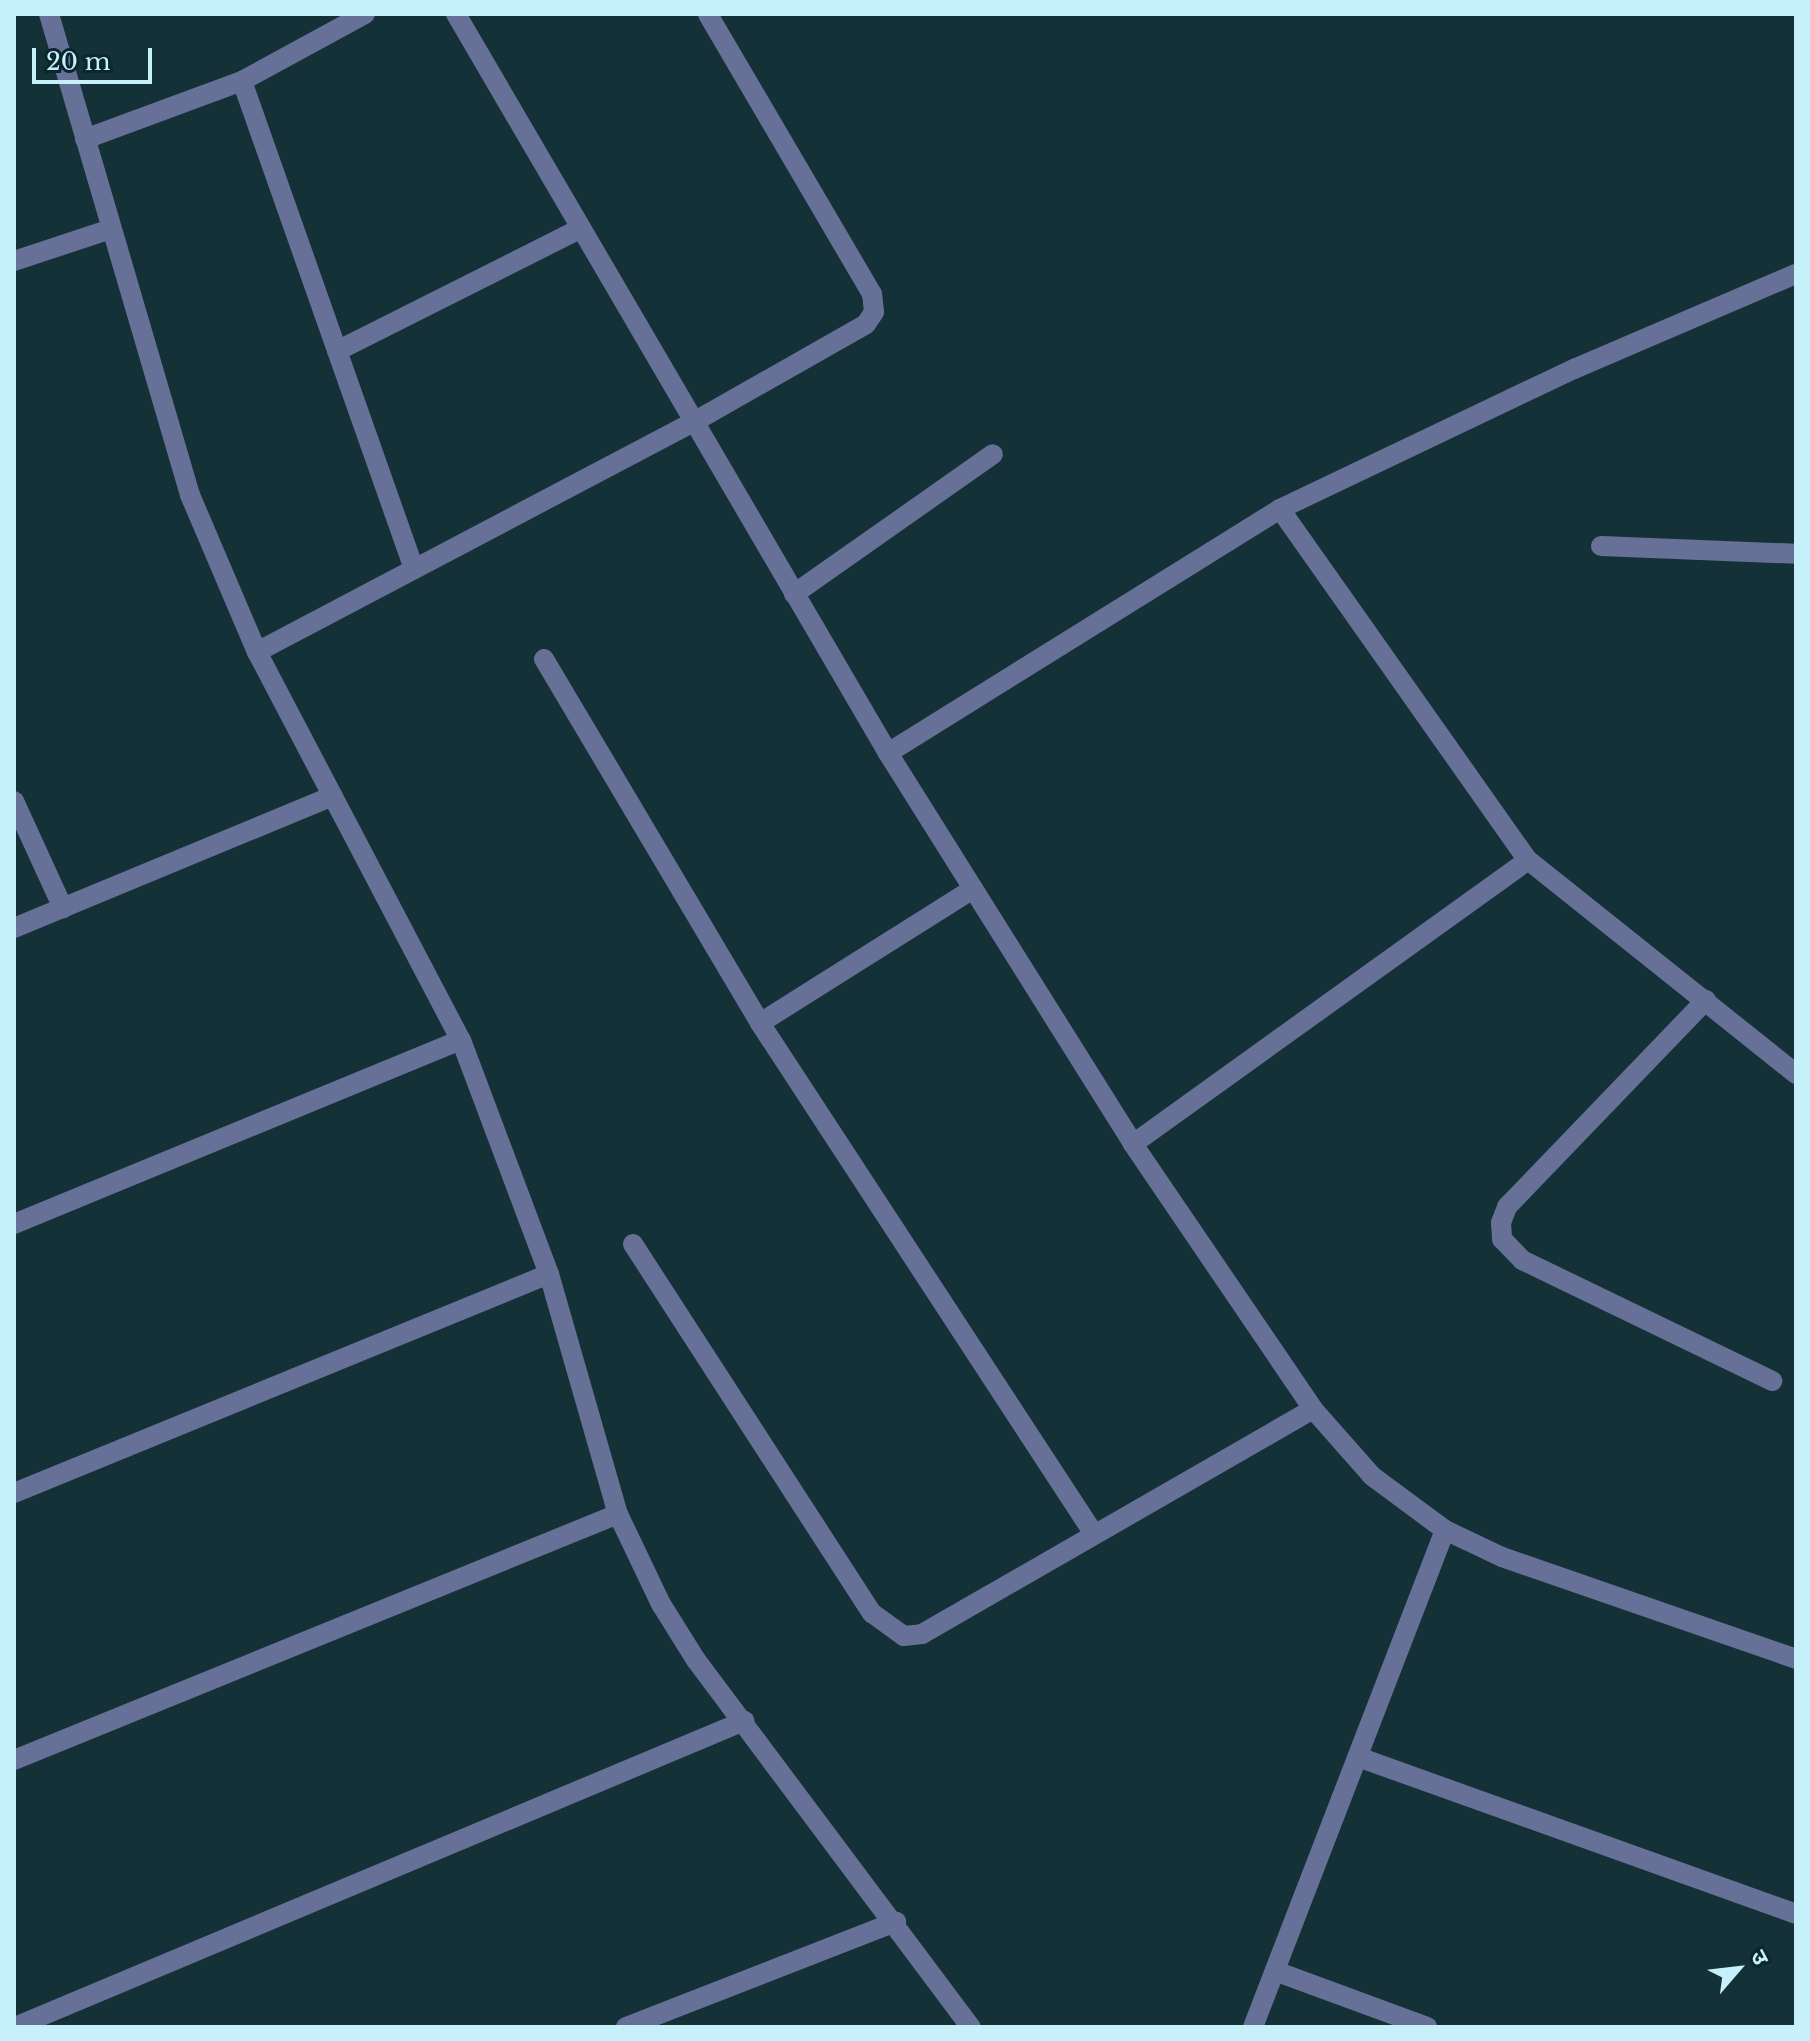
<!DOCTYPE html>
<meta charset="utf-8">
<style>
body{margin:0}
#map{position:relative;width:1810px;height:2041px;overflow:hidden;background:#143137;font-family:"Libre Baskerville","Noto Sans Devanagari",serif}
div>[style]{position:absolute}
.minor>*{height:20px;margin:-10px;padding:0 10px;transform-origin:10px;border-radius:10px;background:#677197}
span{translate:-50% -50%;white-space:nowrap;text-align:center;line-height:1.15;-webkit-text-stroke:8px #09272d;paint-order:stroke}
.frame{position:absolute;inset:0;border:16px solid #c7f1fa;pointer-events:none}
.north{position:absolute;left:1698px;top:1929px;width:80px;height:80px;-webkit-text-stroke:6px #09272d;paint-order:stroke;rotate:62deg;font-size:22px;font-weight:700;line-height:32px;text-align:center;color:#c7f1fa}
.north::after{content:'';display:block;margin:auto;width:28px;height:36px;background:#c7f1fa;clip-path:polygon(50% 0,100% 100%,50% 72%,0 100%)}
.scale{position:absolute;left:32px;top:48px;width:120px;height:36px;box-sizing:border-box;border:4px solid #c7f1fa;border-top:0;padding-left:10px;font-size:24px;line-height:28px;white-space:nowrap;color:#c7f1fa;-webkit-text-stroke:6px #09272d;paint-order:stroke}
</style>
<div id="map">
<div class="minor">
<i style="left:49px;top:14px;width:501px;rotate:73.66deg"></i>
<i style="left:190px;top:495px;width:171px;rotate:66.9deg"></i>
<i style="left:257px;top:652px;width:438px;rotate:62.3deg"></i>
<i style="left:461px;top:1040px;width:250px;rotate:69.4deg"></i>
<i style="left:549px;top:1274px;width:250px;rotate:74deg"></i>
<i style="left:618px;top:1514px;width:100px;rotate:64.5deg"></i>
<i style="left:661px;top:1604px;width:66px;rotate:58deg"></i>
<i style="left:696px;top:1660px;width:459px;rotate:53.2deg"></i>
<i style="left:456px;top:14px;width:856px;rotate:59.69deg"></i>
<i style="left:888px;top:753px;width:461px;rotate:57.9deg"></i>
<i style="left:1133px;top:1144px;width:320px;rotate:55.8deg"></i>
<i style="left:1313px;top:1409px;width:89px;rotate:48.6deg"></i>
<i style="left:1372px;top:1476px;width:91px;rotate:36.5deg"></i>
<i style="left:1445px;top:1530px;width:63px;rotate:25.3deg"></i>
<i style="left:1502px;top:1557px;width:311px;rotate:19.1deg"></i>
<i style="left:242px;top:81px;width:517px;rotate:70.58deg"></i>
<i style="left:85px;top:139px;width:167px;rotate:-20.3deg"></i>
<i style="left:242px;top:81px;width:140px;rotate:-28.6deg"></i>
<i style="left:14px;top:261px;width:102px;rotate:-18.3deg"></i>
<i style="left:337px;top:351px;width:272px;rotate:-26.7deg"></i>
<i style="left:1280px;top:509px;width:430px;rotate:54.8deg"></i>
<i style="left:1528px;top:860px;width:343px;rotate:38.6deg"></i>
<i style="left:1601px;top:546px;width:195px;rotate:2.3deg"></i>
<i style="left:794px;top:594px;width:243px;rotate:-35.1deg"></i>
<i style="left:257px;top:652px;width:492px;rotate:-27.8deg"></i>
<i style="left:692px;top:423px;width:200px;rotate:-29.6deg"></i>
<i style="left:866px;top:324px;width:14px;rotate:-56deg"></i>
<i style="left:874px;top:312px;width:18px;rotate:-96deg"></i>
<i style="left:872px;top:294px;width:324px;rotate:-120.4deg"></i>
<i style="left:544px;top:659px;width:423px;rotate:59.3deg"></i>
<i style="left:760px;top:1023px;width:610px;rotate:56.83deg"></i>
<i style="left:888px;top:753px;width:462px;rotate:-31.9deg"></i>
<i style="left:1280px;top:509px;width:326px;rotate:-25.5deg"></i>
<i style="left:1574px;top:369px;width:241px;rotate:-23.2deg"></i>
<i style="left:14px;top:801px;width:118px;rotate:65.4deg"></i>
<i style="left:14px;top:928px;width:345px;rotate:-22.5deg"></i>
<i style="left:1706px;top:1000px;width:287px;rotate:133.9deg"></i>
<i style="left:1507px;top:1207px;width:17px;rotate:111deg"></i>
<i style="left:1501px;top:1223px;width:16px;rotate:86deg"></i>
<i style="left:1502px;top:1239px;width:29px;rotate:46deg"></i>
<i style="left:1522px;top:1260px;width:278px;rotate:25.8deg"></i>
<i style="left:760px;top:1023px;width:252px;rotate:-32.2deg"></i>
<i style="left:1133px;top:1144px;width:486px;rotate:-35.7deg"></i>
<i style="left:14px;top:1224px;width:483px;rotate:-22.4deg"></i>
<i style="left:633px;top:1244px;width:440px;rotate:57.1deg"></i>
<i style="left:872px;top:1613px;width:39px;rotate:36deg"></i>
<i style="left:904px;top:1636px;width:18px;rotate:-6deg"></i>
<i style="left:922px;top:1634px;width:451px;rotate:-29.9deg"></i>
<i style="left:14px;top:1493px;width:578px;rotate:-22.26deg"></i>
<i style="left:1358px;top:1757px;width:465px;rotate:19.7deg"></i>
<i style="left:14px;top:1760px;width:652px;rotate:-22.16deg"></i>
<i style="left:1275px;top:1971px;width:162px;rotate:20.2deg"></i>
<i style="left:15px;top:2027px;width:791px;rotate:-22.77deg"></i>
<i style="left:626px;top:2027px;width:290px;rotate:-21.3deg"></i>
<i style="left:1253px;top:2027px;width:533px;rotate:-68.88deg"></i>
</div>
<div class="frame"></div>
<div class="north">उ</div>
<div class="scale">20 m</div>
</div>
